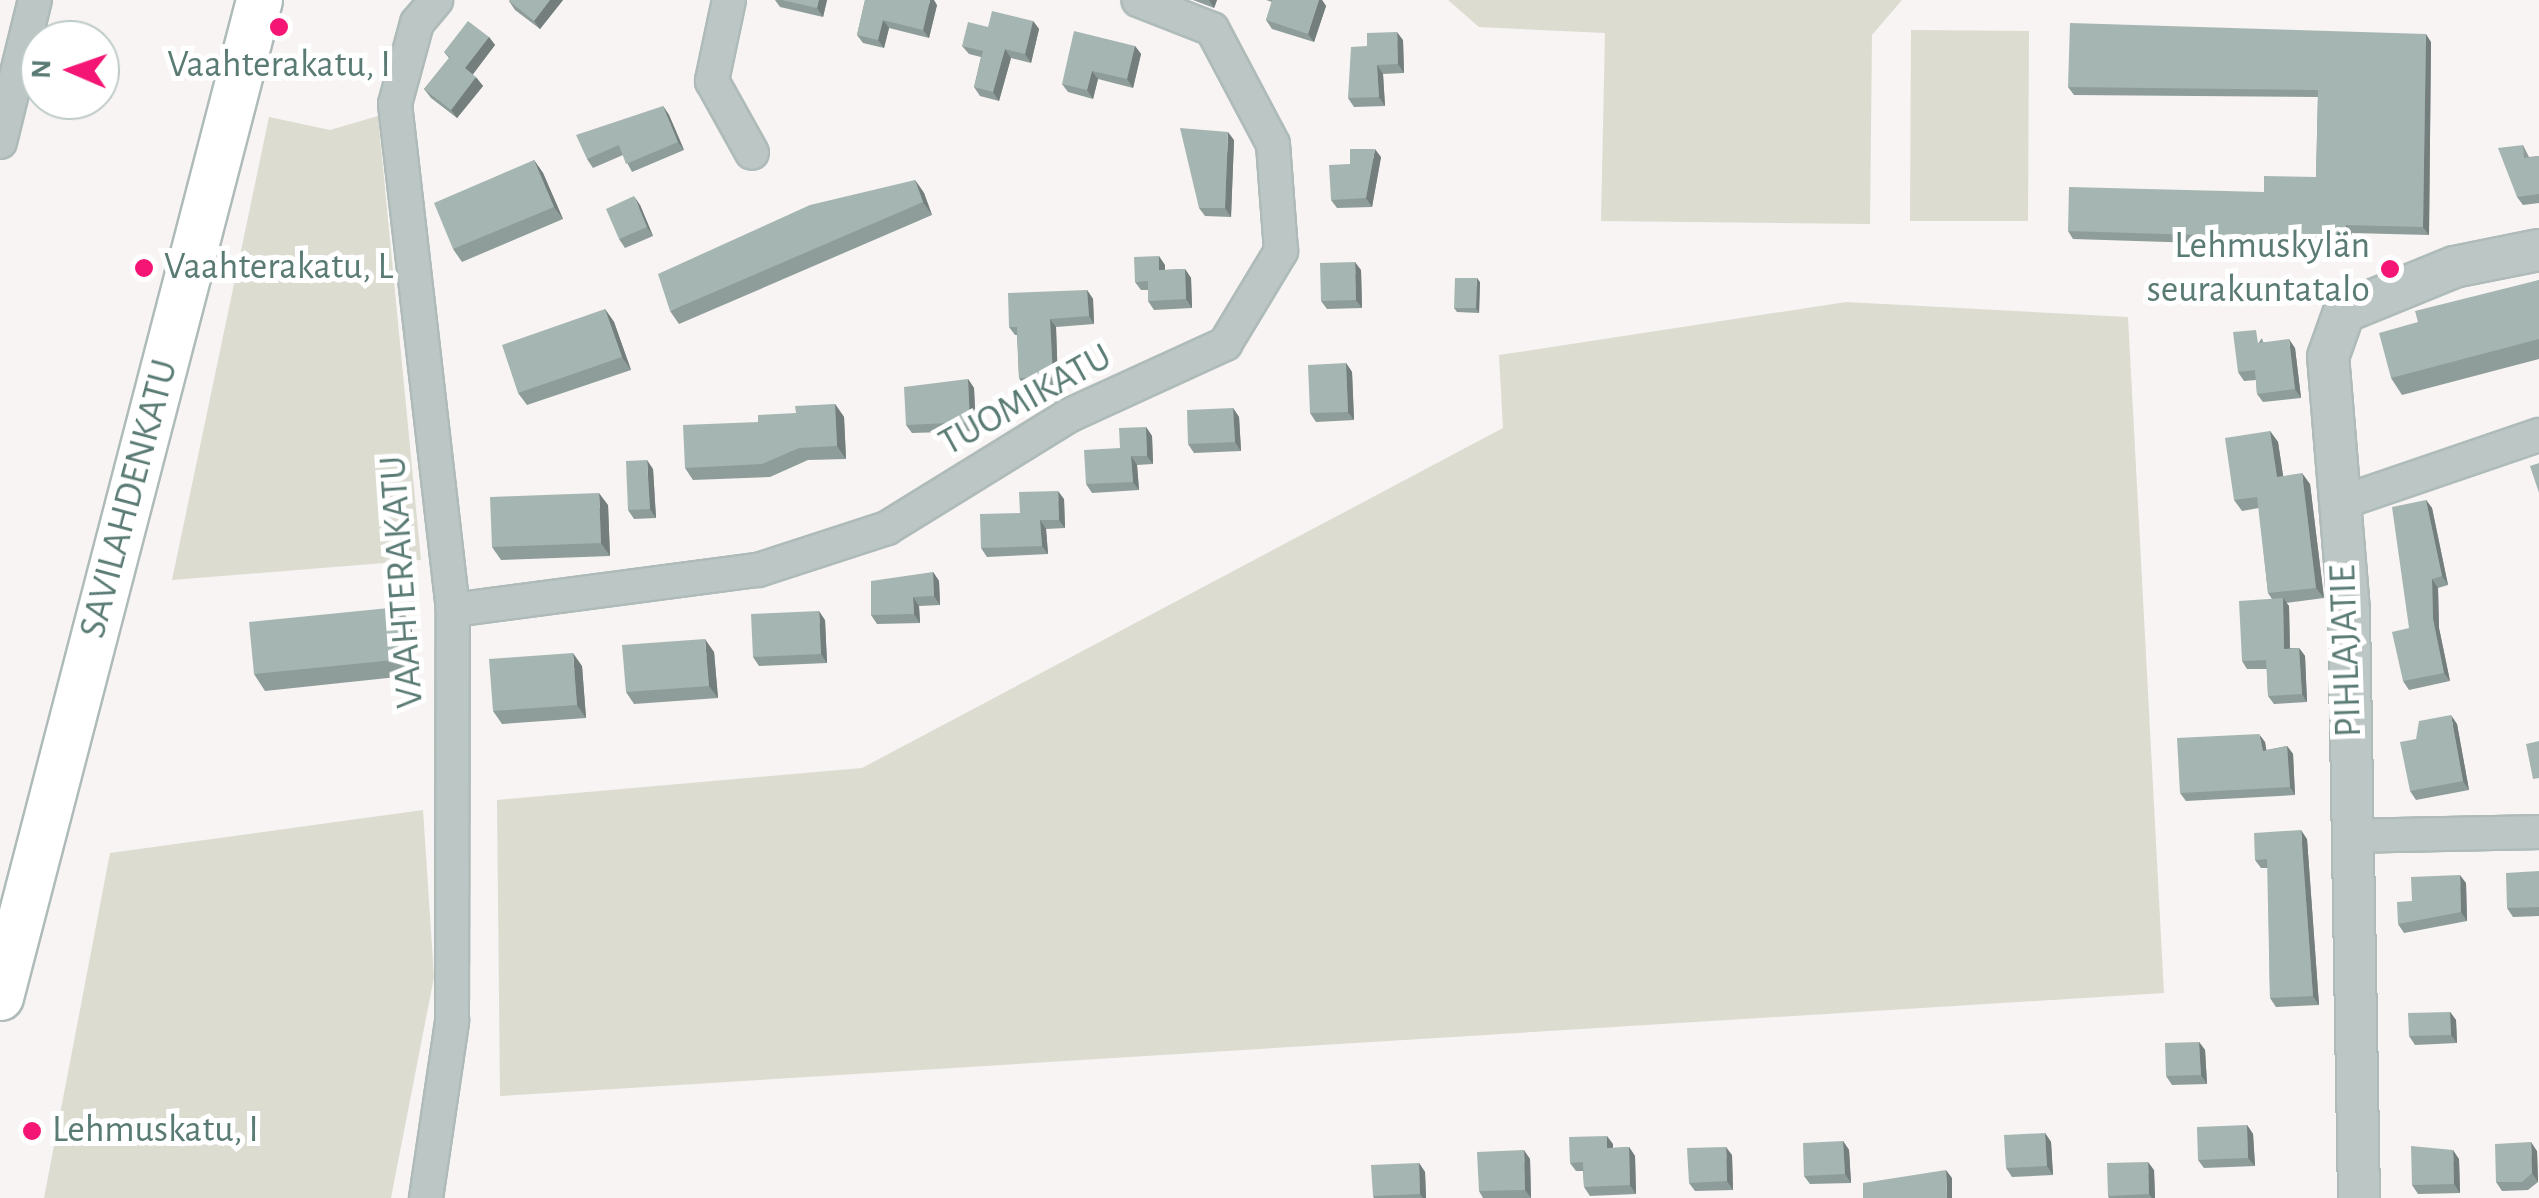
<!DOCTYPE html>
<meta charset="utf-8">
<style>
body{margin:0}
#map{position:relative;width:2539px;height:1198px;overflow:hidden;background:#f7f4f3;font-family:"Alegreya Sans",sans-serif}
div>[style]{position:absolute}
.green>*{inset:0;background:#dcdcd1}
.roads{filter:drop-shadow(2px 0 #aebbb9) drop-shadow(-2px 0 #aebbb9) drop-shadow(0 2px #aebbb9) drop-shadow(0 -2px #aebbb9)}
.minor>*{height:32px;margin:-16px;padding:0 16px;transform-origin:16px;border-radius:16px;background:#bcc6c4}
.tertiary>*{height:40px;margin:-20px;padding:0 20px;transform-origin:20px;border-radius:20px;background:#bcc6c4}
.secondary>*{height:45px;margin:-22.5px;padding:0 22.5px;transform-origin:22.5px;border-radius:22.5px;background:#fff}
.wall>*{inset:0;background:#8e9d99}
.shaded-wall>*{inset:0;background:#747f7d}
.building>*{inset:0;background:#a5b6b2}
.dots>*{width:28px;height:28px;translate:-50% -50%;box-sizing:border-box;border:5px solid #fff;border-radius:50%}
span{translate:-50% -50%;white-space:nowrap;text-align:center;line-height:1.15;-webkit-text-stroke:10px #fff;paint-order:stroke}
.poi-label{font-size:38px;color:#5a7b74}
.right{translate:-100% -50%;text-align:right}
.left{translate:0 -50%;text-align:left}
.street-label{font-size:38px;color:#5a7b74}
.north{position:absolute;left:20px;top:20px;width:100px;height:100px;box-sizing:border-box;background:#fff;border:2px solid #bdcac7;border-radius:50%;rotate:272deg;font-size:28px;font-weight:700;line-height:40px;text-align:center;color:#5a7b74}
.north::after{content:'';display:block;margin:auto;width:35px;height:45px;background:#f51575;clip-path:polygon(50% 0,100% 100%,50% 72%,0 100%)}
</style>
<div id="map">
<div class="green">
<i style="clip-path:polygon(1448px 0,1902px 0,1872px 35px,1870px 224px,1601px 221px,1605px 33px,1479px 27px)"></i>
<i style="clip-path:polygon(1911px 30px,2029px 31px,2028px 221px,1910px 221px)"></i>
<i style="clip-path:polygon(378px 116px,421px 560px,172px 580px,269px 117px,330px 130px)"></i>
<i style="clip-path:polygon(1846px 302px,2128px 317px,2164px 993px,500px 1096px,497px 800px,862px 768px,1503px 428px,1499px 355px)"></i>
<i style="clip-path:polygon(423px 810px,434px 977px,391px 1198px,44px 1198px,110px 853px)"></i>
</div>
<div class="roads">
<div class="minor">
<i style="left:729px;top:0;width:83px;rotate:101.9deg"></i>
<i style="left:712px;top:81px;width:82px;rotate:60.9deg"></i>
<i style="left:0;top:142px;width:146px;rotate:-76.2deg"></i>
<i style="left:2340px;top:503px;width:210px;rotate:-18.9deg"></i>
<i style="left:453px;top:610px;width:308px;rotate:-7.5deg"></i>
<i style="left:758px;top:570px;width:136px;rotate:-18deg"></i>
<i style="left:887px;top:528px;width:213px;rotate:-31.7deg"></i>
<i style="left:1068px;top:416px;width:173px;rotate:-24.6deg"></i>
<i style="left:1225px;top:344px;width:109px;rotate:-58.9deg"></i>
<i style="left:1281px;top:251px;width:107px;rotate:-94.3deg"></i>
<i style="left:1273px;top:144px;width:130px;rotate:-117.9deg"></i>
<i style="left:1212px;top:29px;width:79px;rotate:-158.6deg"></i>
<i style="left:2350px;top:836px;width:189px;rotate:-1.2deg"></i>
<i style="left:426px;top:1198px;width:179px;rotate:-81.6deg"></i>
<i style="left:452px;top:1021px;width:411px;rotate:-89.9deg"></i>
<i style="left:453px;top:610px;width:509px;rotate:-96.54deg"></i>
<i style="left:395px;top:104px;width:84px;rotate:-74.8deg"></i>
<i style="left:417px;top:23px;width:30px;rotate:-50deg"></i>
</div>
<div class="tertiary">
<i style="left:2359px;top:1198px;width:587px;rotate:-90.98deg"></i>
<i style="left:2349px;top:611px;width:255px;rotate:-94.7deg"></i>
<i style="left:2328px;top:357px;width:48px;rotate:-70.4deg"></i>
<i style="left:2344px;top:312px;width:119px;rotate:-22.2deg"></i>
<i style="left:2454px;top:267px;width:87px;rotate:-11.3deg"></i>
</div>
<div class="secondary">
<i style="left:0;top:997px;width:1030px;rotate:-75.44deg"></i>
</div>
</div>
<div class="wall">
<i style="clip-path:polygon(510px 0,563px 0,540px 29px,515px 10px,509px 1px)"></i>
<i style="clip-path:polygon(775px 0,827px 0,823px 17px,780px 7px)"></i>
<i style="clip-path:polygon(865px 0,937px 5px,929px 38px,889px 28px,884px 48px,863px 43px,857px 35px)"></i>
<i style="clip-path:polygon(1193px 0,1217px 0,1214px 8px)"></i>
<i style="clip-path:polygon(1266px 0,1322px 0,1326px 6px,1314px 42px,1272px 29px,1266px 20px,1272px 2px)"></i>
<i style="clip-path:polygon(1033px 21px,1039px 29px,1031px 63px,1011px 58px,999px 101px,980px 96px,974px 87px,981px 57px,969px 54px,962px 46px,988px 27px)"></i>
<i style="clip-path:polygon(489px 37px,495px 45px,472px 74px,483px 86px,457px 118px,431px 98px,424px 89px,449px 58px,444px 52px)"></i>
<i style="clip-path:polygon(1403px 40px,1404px 73px,1383px 74px,1385px 106px,1354px 107px,1348px 98px,1367px 46px)"></i>
<i style="clip-path:polygon(2431px 42px,2429px 235px,2352px 233px,2351px 253px,2295px 251px,2295px 260px,2268px 259px,2262px 251px,2263px 245px,2073px 239px,2068px 231px,2264px 192px,2316px 177px,2318px 97px,2074px 95px,2068px 87px)"></i>
<i style="clip-path:polygon(1135px 46px,1141px 54px,1133px 88px,1098px 79px,1093px 99px,1068px 92px,1062px 84px)"></i>
<i style="clip-path:polygon(663px 106px,669px 115px,684px 150px,632px 172px,623px 155px,593px 168px,587px 159px)"></i>
<i style="clip-path:polygon(1234px 140px,1231px 217px,1205px 216px,1199px 208px)"></i>
<i style="clip-path:polygon(2523px 145px,2529px 157px,2539px 156px,2539px 203px,2523px 205px,2517px 197px)"></i>
<i style="clip-path:polygon(1381px 157px,1372px 207px,1337px 208px,1331px 200px,1350px 164px)"></i>
<i style="clip-path:polygon(534px 160px,543px 173px,563px 219px,462px 262px,453px 249px)"></i>
<i style="clip-path:polygon(915px 180px,924px 193px,932px 215px,679px 324px,670px 311px)"></i>
<i style="clip-path:polygon(640px 205px,653px 236px,625px 248px,619px 239px)"></i>
<i style="clip-path:polygon(1165px 265px,1165px 270px,1185px 269px,1191px 278px,1192px 308px,1154px 310px,1148px 301px,1148px 290px,1141px 290px,1135px 282px)"></i>
<i style="clip-path:polygon(1361px 270px,1362px 308px,1327px 309px,1321px 301px)"></i>
<i style="clip-path:polygon(2539px 280px,2539px 359px,2402px 395px,2391px 378px,2418px 322px)"></i>
<i style="clip-path:polygon(1480px 282px,1479px 313px,1457px 312px,1454px 308px)"></i>
<i style="clip-path:polygon(1087px 290px,1093px 299px,1094px 324px,1056px 327px,1058px 385px,1024px 386px,1019px 378px,1017px 335px,1015px 335px,1009px 327px)"></i>
<i style="clip-path:polygon(605px 309px,614px 322px,631px 370px,527px 405px,518px 393px)"></i>
<i style="clip-path:polygon(2262px 338px,2263px 342px,2295px 348px,2301px 398px,2263px 402px,2257px 394px,2256px 380px,2244px 381px,2238px 372px)"></i>
<i style="clip-path:polygon(1346px 363px,1352px 372px,1354px 420px,1316px 422px,1310px 413px)"></i>
<i style="clip-path:polygon(968px 379px,974px 388px,976px 431px,912px 433px,906px 425px)"></i>
<i style="clip-path:polygon(835px 404px,844px 417px,846px 459px,808px 460px,770px 477px,693px 480px,685px 468px,758px 422px)"></i>
<i style="clip-path:polygon(1233px 408px,1239px 417px,1241px 451px,1194px 453px,1188px 444px)"></i>
<i style="clip-path:polygon(1146px 427px,1152px 436px,1153px 464px,1137px 465px,1139px 490px,1092px 493px,1086px 484px)"></i>
<i style="clip-path:polygon(2270px 431px,2278px 442px,2283px 476px,2310px 484px,2324px 598px,2286px 603px,2289px 606px,2290px 648px,2299px 648px,2305px 656px,2307px 702px,2274px 704px,2268px 696px,2267px 669px,2247px 669px,2242px 661px,2272px 599px,2268px 593px,2259px 508px,2242px 511px,2234px 500px)"></i>
<i style="clip-path:polygon(653px 469px,656px 518px,634px 519px,628px 510px)"></i>
<i style="clip-path:polygon(1064px 499px,1065px 528px,1046px 529px,1048px 554px,987px 557px,981px 548px,1020px 513px)"></i>
<i style="clip-path:polygon(2426px 500px,2432px 508px,2448px 585px,2438px 588px,2439px 628px,2450px 681px,2409px 690px,2403px 681px)"></i>
<i style="clip-path:polygon(608px 505px,610px 556px,501px 560px,492px 547px)"></i>
<i style="clip-path:polygon(933px 572px,939px 581px,940px 605px,919px 606px,920px 623px,877px 624px,871px 615px)"></i>
<i style="clip-path:polygon(825px 620px,827px 663px,759px 666px,753px 657px)"></i>
<i style="clip-path:polygon(411px 623px,416px 675px,265px 691px,254px 674px)"></i>
<i style="clip-path:polygon(714px 652px,718px 698px,634px 704px,626px 692px)"></i>
<i style="clip-path:polygon(582px 666px,586px 718px,502px 724px,493px 711px)"></i>
<i style="clip-path:polygon(2457px 724px,2469px 790px,2416px 800px,2410px 791px,2416px 739px)"></i>
<i style="clip-path:polygon(2265px 742px,2266px 750px,2287px 746px,2293px 754px,2295px 795px,2186px 801px,2180px 793px)"></i>
<i style="clip-path:polygon(2307px 839px,2319px 1005px,2276px 1007px,2270px 998px,2268px 868px,2261px 868px,2255px 860px)"></i>
<i style="clip-path:polygon(2539px 871px,2539px 916px,2513px 917px,2507px 908px)"></i>
<i style="clip-path:polygon(2466px 883px,2467px 921px,2404px 933px,2398px 924px,2412px 901px)"></i>
<i style="clip-path:polygon(2450px 1012px,2456px 1020px,2457px 1043px,2415px 1045px,2409px 1036px)"></i>
<i style="clip-path:polygon(2199px 1042px,2205px 1050px,2207px 1084px,2172px 1085px,2166px 1076px)"></i>
<i style="clip-path:polygon(2247px 1125px,2253px 1134px,2255px 1166px,2204px 1168px,2198px 1160px)"></i>
<i style="clip-path:polygon(2045px 1133px,2051px 1142px,2053px 1175px,2012px 1177px,2006px 1168px)"></i>
<i style="clip-path:polygon(1843px 1141px,1849px 1150px,1851px 1183px,1810px 1184px,1804px 1176px)"></i>
<i style="clip-path:polygon(1613px 1144px,1613px 1148px,1629px 1147px,1635px 1156px,1636px 1194px,1590px 1196px,1584px 1187px,1583px 1171px,1576px 1171px,1570px 1163px)"></i>
<i style="clip-path:polygon(2537px 1151px,2538px 1182px,2528px 1190px,2502px 1191px,2496px 1182px)"></i>
<i style="clip-path:polygon(1732px 1155px,1733px 1190px,1695px 1191px,1689px 1183px)"></i>
<i style="clip-path:polygon(1530px 1159px,1531px 1198px,1483px 1198px,1479px 1191px)"></i>
<i style="clip-path:polygon(2459px 1159px,2460px 1193px,2418px 1194px,2412px 1185px)"></i>
<i style="clip-path:polygon(1419px 1163px,1425px 1172px,1426px 1198px,1374px 1198px,1373px 1196px)"></i>
<i style="clip-path:polygon(2154px 1170px,2155px 1198px,2109px 1198px,2108px 1196px)"></i>
</div>
<div class="shaded-wall">
<i style="clip-path:polygon(550px 0,563px 0,540px 29px,534px 21px)"></i>
<i style="clip-path:polygon(819px 0,827px 0,823px 17px,817px 8px)"></i>
<i style="clip-path:polygon(930px 0,934px 0,937px 5px,929px 38px,923px 30px)"></i>
<i style="clip-path:polygon(1209px 0,1217px 0,1214px 8px)"></i>
<i style="clip-path:polygon(1319px 0,1322px 0,1326px 6px,1314px 42px,1308px 34px)"></i>
<i style="clip-path:polygon(883px 20px,889px 28px,884px 48px,878px 40px)"></i>
<i style="clip-path:polygon(1033px 21px,1039px 29px,1031px 63px,1025px 54px)"></i>
<i style="clip-path:polygon(1397px 32px,1403px 40px,1404px 73px,1398px 64px)"></i>
<i style="clip-path:polygon(2426px 34px,2431px 42px,2429px 235px,2423px 227px)"></i>
<i style="clip-path:polygon(489px 37px,495px 45px,471px 77px,465px 68px)"></i>
<i style="clip-path:polygon(1135px 46px,1141px 54px,1133px 88px,1127px 79px)"></i>
<i style="clip-path:polygon(1005px 49px,1011px 58px,999px 101px,993px 92px)"></i>
<i style="clip-path:polygon(1377px 65px,1383px 74px,1385px 106px,1379px 97px)"></i>
<i style="clip-path:polygon(1092px 71px,1098px 79px,1093px 99px,1087px 90px)"></i>
<i style="clip-path:polygon(476px 77px,483px 86px,457px 118px,451px 110px)"></i>
<i style="clip-path:polygon(663px 106px,669px 115px,684px 150px,678px 142px)"></i>
<i style="clip-path:polygon(1228px 132px,1234px 140px,1231px 217px,1225px 208px)"></i>
<i style="clip-path:polygon(1375px 149px,1381px 157px,1372px 207px,1366px 198px)"></i>
<i style="clip-path:polygon(534px 160px,543px 173px,563px 219px,554px 207px)"></i>
<i style="clip-path:polygon(915px 180px,924px 193px,932px 215px,923px 202px)"></i>
<i style="clip-path:polygon(634px 196px,640px 205px,653px 236px,647px 227px)"></i>
<i style="clip-path:polygon(2346px 225px,2352px 233px,2351px 253px,2346px 245px)"></i>
<i style="clip-path:polygon(2290px 244px,2295px 251px,2295px 260px,2290px 252px)"></i>
<i style="clip-path:polygon(1159px 256px,1165px 265px,1165px 279px,1159px 270px)"></i>
<i style="clip-path:polygon(1355px 262px,1361px 270px,1362px 308px,1356px 300px)"></i>
<i style="clip-path:polygon(1185px 269px,1191px 278px,1192px 308px,1186px 299px)"></i>
<i style="clip-path:polygon(1477px 278px,1480px 282px,1479px 313px,1476px 308px)"></i>
<i style="clip-path:polygon(1087px 290px,1093px 299px,1094px 324px,1089px 316px)"></i>
<i style="clip-path:polygon(605px 309px,614px 322px,631px 370px,622px 357px)"></i>
<i style="clip-path:polygon(1050px 319px,1056px 327px,1058px 385px,1053px 377px)"></i>
<i style="clip-path:polygon(2289px 339px,2295px 348px,2301px 398px,2295px 389px)"></i>
<i style="clip-path:polygon(1346px 363px,1352px 372px,1354px 420px,1348px 412px)"></i>
<i style="clip-path:polygon(968px 379px,974px 388px,976px 431px,970px 422px)"></i>
<i style="clip-path:polygon(835px 404px,844px 417px,846px 459px,837px 446px)"></i>
<i style="clip-path:polygon(1233px 408px,1239px 417px,1241px 451px,1235px 442px)"></i>
<i style="clip-path:polygon(1146px 427px,1152px 436px,1153px 464px,1147px 456px)"></i>
<i style="clip-path:polygon(2270px 431px,2278px 442px,2285px 488px,2277px 477px)"></i>
<i style="clip-path:polygon(1131px 456px,1137px 465px,1139px 490px,1133px 482px)"></i>
<i style="clip-path:polygon(647px 460px,653px 469px,656px 518px,650px 509px)"></i>
<i style="clip-path:polygon(2302px 473px,2310px 484px,2324px 598px,2316px 588px)"></i>
<i style="clip-path:polygon(1058px 491px,1064px 499px,1065px 528px,1059px 520px)"></i>
<i style="clip-path:polygon(599px 493px,608px 505px,610px 556px,601px 543px)"></i>
<i style="clip-path:polygon(2426px 500px,2432px 508px,2448px 585px,2442px 576px)"></i>
<i style="clip-path:polygon(1040px 520px,1046px 529px,1048px 554px,1042px 546px)"></i>
<i style="clip-path:polygon(933px 572px,939px 581px,940px 605px,934px 596px)"></i>
<i style="clip-path:polygon(2432px 579px,2438px 588px,2439px 628px,2450px 681px,2444px 673px,2433px 619px)"></i>
<i style="clip-path:polygon(913px 597px,919px 606px,920px 623px,914px 614px)"></i>
<i style="clip-path:polygon(2283px 598px,2289px 606px,2290px 657px,2284px 649px)"></i>
<i style="clip-path:polygon(399px 607px,411px 623px,416px 675px,404px 659px)"></i>
<i style="clip-path:polygon(819px 611px,825px 620px,827px 663px,821px 654px)"></i>
<i style="clip-path:polygon(705px 639px,714px 652px,718px 698px,709px 686px)"></i>
<i style="clip-path:polygon(2299px 648px,2305px 656px,2307px 702px,2302px 694px)"></i>
<i style="clip-path:polygon(573px 653px,582px 666px,586px 718px,577px 705px)"></i>
<i style="clip-path:polygon(2451px 715px,2457px 724px,2469px 790px,2463px 781px)"></i>
<i style="clip-path:polygon(2259px 734px,2265px 742px,2268px 759px,2263px 751px)"></i>
<i style="clip-path:polygon(2287px 746px,2293px 754px,2295px 795px,2290px 787px)"></i>
<i style="clip-path:polygon(2301px 830px,2307px 839px,2319px 1005px,2313px 996px)"></i>
<i style="clip-path:polygon(2460px 875px,2466px 883px,2467px 921px,2461px 912px)"></i>
<i style="clip-path:polygon(2450px 1012px,2456px 1020px,2457px 1043px,2451px 1035px)"></i>
<i style="clip-path:polygon(2199px 1042px,2205px 1050px,2207px 1084px,2201px 1075px)"></i>
<i style="clip-path:polygon(2247px 1125px,2253px 1134px,2255px 1166px,2248px 1158px)"></i>
<i style="clip-path:polygon(2045px 1133px,2051px 1142px,2053px 1175px,2047px 1166px)"></i>
<i style="clip-path:polygon(1607px 1136px,1613px 1144px,1613px 1157px,1607px 1148px)"></i>
<i style="clip-path:polygon(1843px 1141px,1849px 1150px,1851px 1183px,1845px 1174px)"></i>
<i style="clip-path:polygon(2531px 1142px,2537px 1151px,2538px 1182px,2532px 1173px)"></i>
<i style="clip-path:polygon(1629px 1147px,1635px 1156px,1636px 1194px,1630px 1185px)"></i>
<i style="clip-path:polygon(1726px 1147px,1732px 1155px,1733px 1190px,1727px 1181px)"></i>
<i style="clip-path:polygon(1524px 1150px,1530px 1159px,1531px 1198px,1525px 1190px)"></i>
<i style="clip-path:polygon(2453px 1150px,2459px 1159px,2460px 1193px,2454px 1184px)"></i>
<i style="clip-path:polygon(2148px 1162px,2154px 1170px,2155px 1198px,2152px 1198px,2149px 1194px)"></i>
<i style="clip-path:polygon(1419px 1163px,1425px 1172px,1426px 1198px,1423px 1198px,1420px 1194px)"></i>
<i style="clip-path:polygon(1946px 1170px,1952px 1178px,1952px 1198px,1947px 1198px)"></i>
</div>
<div class="building">
<i style="clip-path:polygon(510px 0,550px 0,534px 21px,509px 1px)"></i>
<i style="clip-path:polygon(782px 0,819px 0,817px 8px)"></i>
<i style="clip-path:polygon(865px 0,930px 0,923px 30px,883px 20px,878px 40px,857px 35px)"></i>
<i style="clip-path:polygon(1272px 0,1319px 0,1308px 34px,1266px 20px)"></i>
<i style="clip-path:polygon(992px 11px,1033px 21px,1025px 54px,1005px 49px,993px 92px,974px 87px,983px 51px,962px 46px,968px 22px,988px 27px)"></i>
<i style="clip-path:polygon(468px 21px,489px 37px,465px 68px,476px 77px,451px 110px,424px 89px,450px 57px,444px 52px)"></i>
<i style="clip-path:polygon(2070px 23px,2426px 34px,2423px 227px,2346px 225px,2346px 245px,2290px 244px,2290px 252px,2262px 251px,2263px 237px,2068px 231px,2069px 187px,2264px 192px,2264px 176px,2316px 177px,2318px 90px,2068px 87px)"></i>
<i style="clip-path:polygon(1074px 31px,1135px 46px,1127px 79px,1092px 71px,1087px 90px,1062px 84px)"></i>
<i style="clip-path:polygon(1397px 32px,1398px 64px,1377px 65px,1379px 97px,1348px 98px,1351px 47px,1367px 46px,1367px 33px)"></i>
<i style="clip-path:polygon(663px 106px,678px 142px,626px 164px,619px 145px,587px 159px,576px 135px)"></i>
<i style="clip-path:polygon(1180px 128px,1228px 132px,1225px 208px,1199px 208px)"></i>
<i style="clip-path:polygon(2523px 145px,2524px 158px,2539px 156px,2539px 194px,2517px 197px,2498px 148px)"></i>
<i style="clip-path:polygon(1350px 149px,1375px 149px,1366px 198px,1331px 200px,1329px 165px,1350px 164px)"></i>
<i style="clip-path:polygon(534px 160px,554px 207px,453px 249px,434px 203px)"></i>
<i style="clip-path:polygon(915px 180px,923px 202px,670px 311px,658px 274px,810px 205px)"></i>
<i style="clip-path:polygon(634px 196px,647px 227px,619px 239px,606px 209px)"></i>
<i style="clip-path:polygon(1159px 256px,1159px 270px,1185px 269px,1186px 299px,1148px 301px,1148px 281px,1135px 282px,1134px 257px)"></i>
<i style="clip-path:polygon(1355px 262px,1356px 300px,1321px 301px,1320px 263px)"></i>
<i style="clip-path:polygon(1455px 278px,1477px 278px,1476px 308px,1454px 308px)"></i>
<i style="clip-path:polygon(2539px 280px,2539px 339px,2391px 378px,2379px 333px,2418px 322px,2415px 311px)"></i>
<i style="clip-path:polygon(1087px 290px,1089px 316px,1050px 319px,1053px 377px,1019px 378px,1017px 327px,1009px 327px,1008px 293px)"></i>
<i style="clip-path:polygon(605px 309px,622px 357px,518px 393px,502px 345px)"></i>
<i style="clip-path:polygon(2256px 330px,2258px 343px,2289px 339px,2295px 389px,2257px 394px,2255px 370px,2238px 372px,2233px 332px)"></i>
<i style="clip-path:polygon(1346px 363px,1348px 412px,1310px 413px,1308px 365px)"></i>
<i style="clip-path:polygon(968px 379px,970px 422px,906px 425px,904px 387px)"></i>
<i style="clip-path:polygon(835px 404px,837px 446px,799px 448px,762px 464px,685px 468px,683px 425px,758px 422px,758px 415px,796px 413px,795px 406px)"></i>
<i style="clip-path:polygon(1233px 408px,1235px 442px,1188px 444px,1187px 410px)"></i>
<i style="clip-path:polygon(1146px 427px,1147px 456px,1131px 456px,1133px 482px,1086px 484px,1084px 450px,1120px 448px,1119px 428px)"></i>
<i style="clip-path:polygon(2270px 431px,2277px 477px,2302px 473px,2316px 588px,2268px 593px,2257px 497px,2234px 500px,2225px 438px)"></i>
<i style="clip-path:polygon(647px 460px,650px 509px,628px 510px,626px 461px)"></i>
<i style="clip-path:polygon(2539px 463px,2539px 493px,2530px 466px)"></i>
<i style="clip-path:polygon(1058px 491px,1059px 520px,1040px 520px,1042px 546px,981px 548px,980px 514px,1020px 513px,1019px 492px)"></i>
<i style="clip-path:polygon(599px 493px,601px 543px,492px 547px,490px 497px)"></i>
<i style="clip-path:polygon(2426px 500px,2442px 576px,2432px 579px,2433px 619px,2444px 673px,2403px 681px,2392px 632px,2409px 628px,2392px 507px)"></i>
<i style="clip-path:polygon(933px 572px,934px 596px,913px 597px,914px 614px,871px 615px,871px 581px)"></i>
<i style="clip-path:polygon(2283px 598px,2284px 649px,2299px 648px,2302px 694px,2268px 696px,2266px 660px,2242px 661px,2239px 601px)"></i>
<i style="clip-path:polygon(399px 607px,404px 659px,254px 674px,249px 622px)"></i>
<i style="clip-path:polygon(819px 611px,821px 654px,753px 657px,751px 614px)"></i>
<i style="clip-path:polygon(705px 639px,709px 686px,626px 692px,622px 645px)"></i>
<i style="clip-path:polygon(573px 653px,577px 705px,493px 711px,489px 659px)"></i>
<i style="clip-path:polygon(2451px 715px,2463px 781px,2410px 791px,2400px 742px,2416px 739px,2419px 721px)"></i>
<i style="clip-path:polygon(2259px 734px,2263px 751px,2287px 746px,2290px 787px,2180px 793px,2177px 738px)"></i>
<i style="clip-path:polygon(2539px 741px,2539px 778px,2533px 779px,2526px 744px)"></i>
<i style="clip-path:polygon(2301px 830px,2313px 996px,2270px 998px,2267px 859px,2255px 860px,2254px 833px)"></i>
<i style="clip-path:polygon(2539px 871px,2539px 907px,2507px 908px,2506px 873px)"></i>
<i style="clip-path:polygon(2460px 875px,2461px 912px,2398px 924px,2397px 902px,2412px 901px,2411px 877px)"></i>
<i style="clip-path:polygon(2450px 1012px,2451px 1035px,2409px 1036px,2408px 1013px)"></i>
<i style="clip-path:polygon(2199px 1042px,2201px 1075px,2166px 1076px,2165px 1043px)"></i>
<i style="clip-path:polygon(2247px 1125px,2248px 1158px,2198px 1160px,2197px 1127px)"></i>
<i style="clip-path:polygon(2045px 1133px,2047px 1166px,2006px 1168px,2004px 1135px)"></i>
<i style="clip-path:polygon(1607px 1136px,1607px 1148px,1629px 1147px,1630px 1185px,1584px 1187px,1583px 1162px,1570px 1163px,1569px 1137px)"></i>
<i style="clip-path:polygon(1843px 1141px,1845px 1174px,1804px 1176px,1803px 1143px)"></i>
<i style="clip-path:polygon(2531px 1142px,2532px 1173px,2522px 1182px,2496px 1182px,2495px 1144px)"></i>
<i style="clip-path:polygon(2411px 1146px,2453px 1150px,2454px 1184px,2412px 1185px)"></i>
<i style="clip-path:polygon(1726px 1147px,1727px 1181px,1689px 1183px,1687px 1148px)"></i>
<i style="clip-path:polygon(1524px 1150px,1525px 1190px,1479px 1191px,1477px 1152px)"></i>
<i style="clip-path:polygon(2148px 1162px,2149px 1194px,2108px 1196px,2107px 1163px)"></i>
<i style="clip-path:polygon(1419px 1163px,1420px 1194px,1373px 1196px,1371px 1165px)"></i>
<i style="clip-path:polygon(1946px 1170px,1947px 1198px,1863px 1198px,1863px 1183px)"></i>
</div>
<div class="dots">
<i style="left:279px;top:27px;background:#f51575"></i>
<i style="left:144px;top:268px;background:#f51575"></i>
<i style="left:2390px;top:269px;background:#f51575"></i>
<i style="left:32px;top:1131px;background:#f51575"></i>
</div>
<div class="poi-label">
<span style="left:279px;top:66px">Vaahterakatu, I</span>
<span class="right" style="left:2370px;top:269px">Lehmuskylän<br>seurakuntatalo</span>
<span class="left" style="left:164px;top:268px">Vaahterakatu, L</span>
<span class="left" style="left:52px;top:1131px">Lehmuskatu, I</span>
</div>
<div class="street-label">
<span style="left:1026px;top:401px;rotate:-29deg">TUOMIKATU</span>
<span style="left:130px;top:499px;rotate:-75deg">SAVILAHDENKATU</span>
<span style="left:403px;top:582px;rotate:-94deg">VAAHTERAKATU</span>
<span style="left:2347px;top:651px;rotate:-92deg">PIHLAJATIE</span>
</div>
<div class="north">N</div>
</div>
